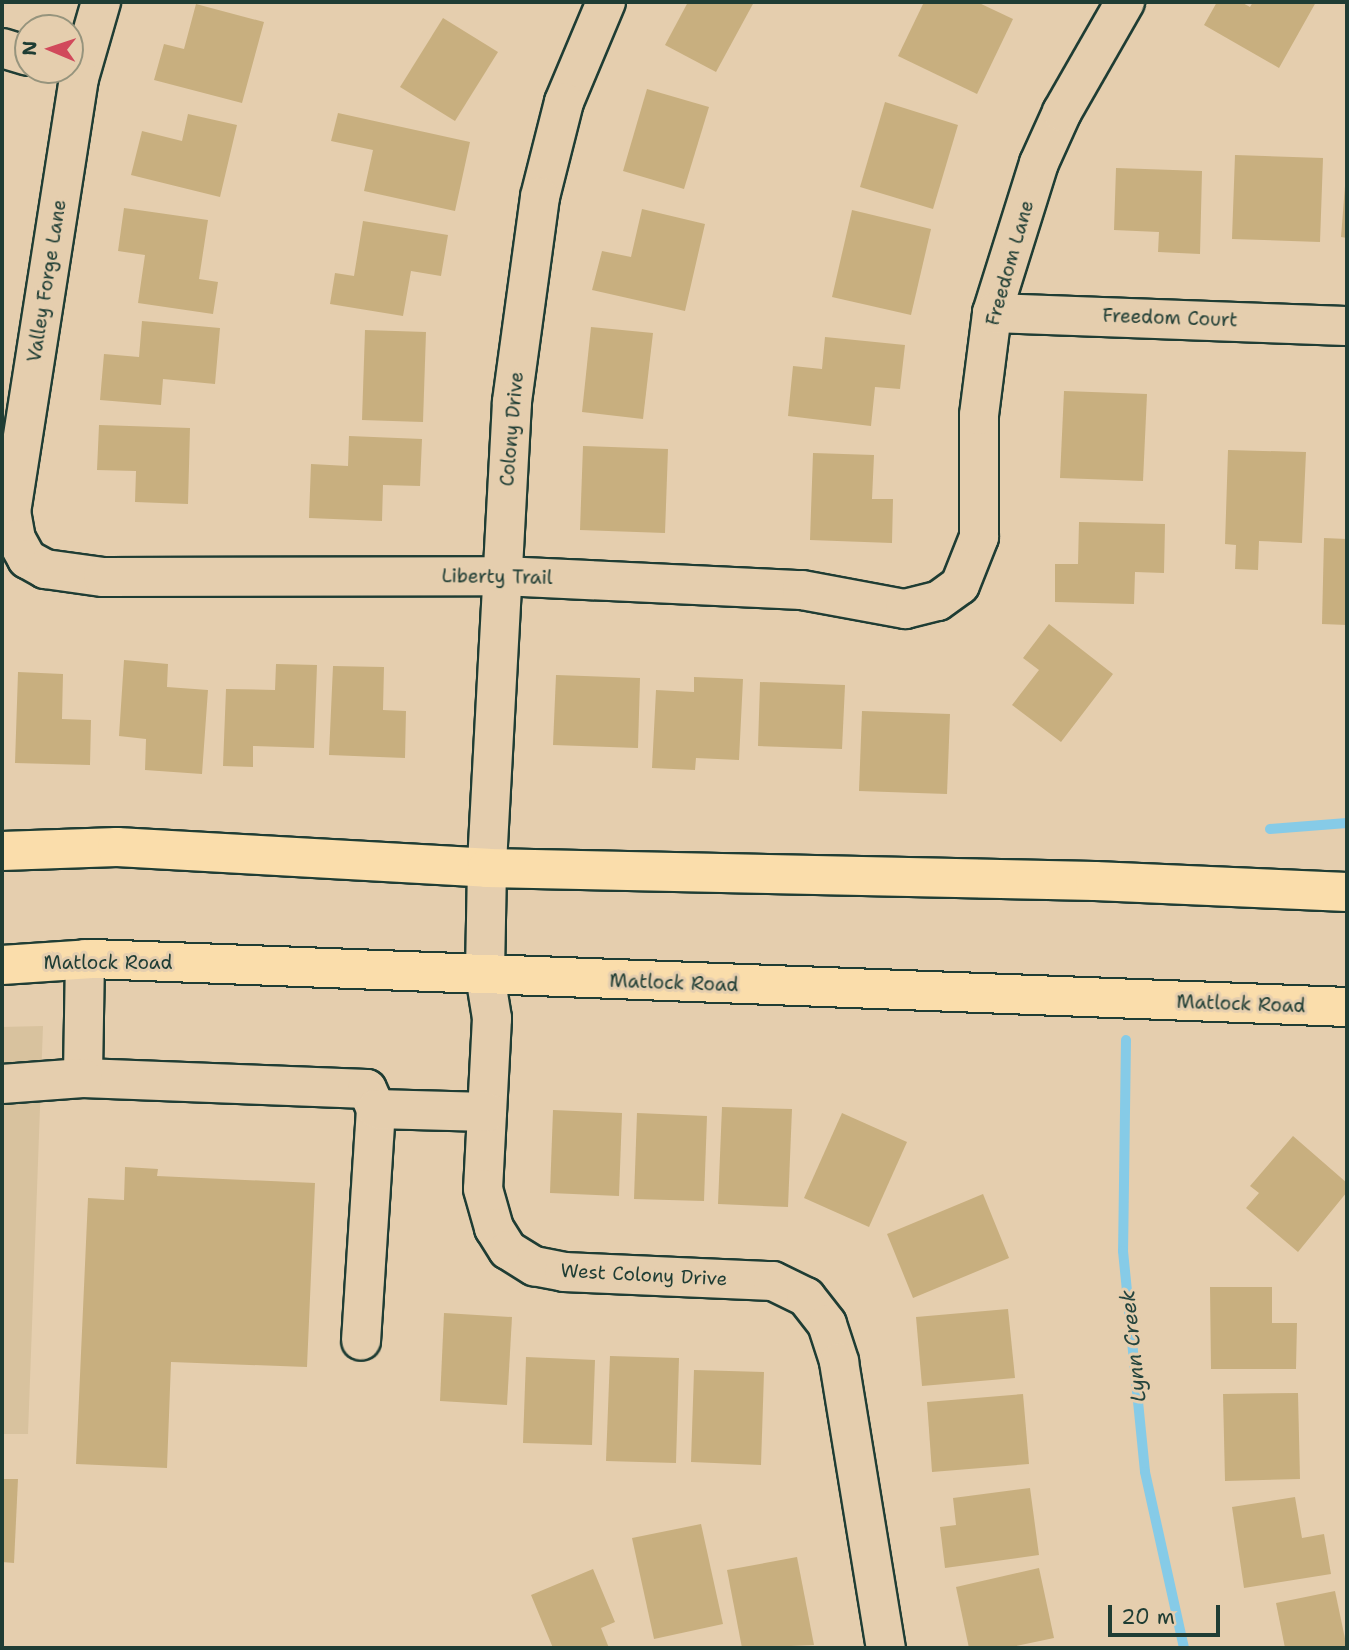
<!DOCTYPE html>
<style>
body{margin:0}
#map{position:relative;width:1349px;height:1650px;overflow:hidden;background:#e5ceae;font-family:"Shantell Sans",sans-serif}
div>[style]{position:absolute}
.built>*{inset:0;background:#d8c29e}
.stream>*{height:10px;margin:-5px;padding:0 5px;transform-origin:5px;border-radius:5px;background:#86cbe7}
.building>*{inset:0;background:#c8af7f}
.roads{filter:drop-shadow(2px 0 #1f3d34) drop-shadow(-2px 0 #1f3d34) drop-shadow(0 2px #1f3d34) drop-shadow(0 -2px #1f3d34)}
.minor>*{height:38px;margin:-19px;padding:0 19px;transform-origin:19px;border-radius:19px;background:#e5ceae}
.major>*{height:38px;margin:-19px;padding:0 19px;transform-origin:19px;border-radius:19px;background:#faddab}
span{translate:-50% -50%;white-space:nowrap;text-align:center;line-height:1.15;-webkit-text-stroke:6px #e5ceae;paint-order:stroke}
.street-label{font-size:19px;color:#1f3d34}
.water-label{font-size:21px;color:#24443d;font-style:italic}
.frame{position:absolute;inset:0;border:4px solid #1f3d34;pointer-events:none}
.north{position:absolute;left:14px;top:14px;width:70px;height:70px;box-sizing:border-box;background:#e5ceae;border:2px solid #96947d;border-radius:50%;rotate:272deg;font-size:19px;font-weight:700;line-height:28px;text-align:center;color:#1f3d34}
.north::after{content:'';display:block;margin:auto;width:24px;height:32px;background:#d1495b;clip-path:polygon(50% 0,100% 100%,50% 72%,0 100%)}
.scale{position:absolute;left:1108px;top:1605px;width:112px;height:32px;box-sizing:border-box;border:4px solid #1f3d34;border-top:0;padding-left:9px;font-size:21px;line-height:24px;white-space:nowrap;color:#1f3d34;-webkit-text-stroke:5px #e5ceae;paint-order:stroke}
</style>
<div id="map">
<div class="built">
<i style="clip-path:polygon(43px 1026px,28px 1434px,2px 1434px,2px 1027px)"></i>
</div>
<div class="stream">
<i style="left:1270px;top:829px;width:77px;rotate:-4.5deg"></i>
<i style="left:1126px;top:1040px;width:211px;rotate:90.8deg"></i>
<i style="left:1123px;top:1251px;width:222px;rotate:84.3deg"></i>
<i style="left:1145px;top:1472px;width:180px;rotate:77.5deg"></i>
</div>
<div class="building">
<i style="clip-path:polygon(688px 2px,754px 2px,716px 72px,665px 45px)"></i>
<i style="clip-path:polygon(924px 2px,977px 2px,1013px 19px,977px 94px,898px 56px)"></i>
<i style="clip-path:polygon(1217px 2px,1241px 2px,1250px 7px,1253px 2px,1316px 2px,1279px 68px,1204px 25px)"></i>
<i style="clip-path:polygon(196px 4px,264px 22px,242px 103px,154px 80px,164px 44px,184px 49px)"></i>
<i style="clip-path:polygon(443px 18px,498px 52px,455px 121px,400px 87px)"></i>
<i style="clip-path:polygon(647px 89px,709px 107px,684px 189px,623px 171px)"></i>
<i style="clip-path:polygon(885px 102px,958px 125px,933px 209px,860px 187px)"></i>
<i style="clip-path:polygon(338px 113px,470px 142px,455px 211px,364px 191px,373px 150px,331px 141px)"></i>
<i style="clip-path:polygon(188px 114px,237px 125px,220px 197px,131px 175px,142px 131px,182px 141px)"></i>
<i style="clip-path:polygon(1235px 155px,1323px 158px,1320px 242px,1232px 239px)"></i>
<i style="clip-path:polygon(1116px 168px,1202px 171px,1200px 254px,1158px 252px,1159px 232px,1114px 230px)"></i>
<i style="clip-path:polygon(1345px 186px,1347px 186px,1347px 238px,1341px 237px)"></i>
<i style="clip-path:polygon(124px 208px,208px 220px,199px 279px,218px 282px,213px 314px,138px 303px,145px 255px,118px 251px)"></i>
<i style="clip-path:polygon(642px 209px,705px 224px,685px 311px,592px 290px,602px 251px,631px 257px)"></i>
<i style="clip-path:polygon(852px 210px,931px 229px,911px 315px,832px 297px)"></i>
<i style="clip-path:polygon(363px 221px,448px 235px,441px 276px,411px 271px,403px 316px,330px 304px,335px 273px,354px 276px)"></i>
<i style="clip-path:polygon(142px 321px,220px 328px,215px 384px,163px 379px,161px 405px,100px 400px,104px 354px,139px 357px)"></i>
<i style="clip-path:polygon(591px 327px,653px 333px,643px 419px,582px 412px)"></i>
<i style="clip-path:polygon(365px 330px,426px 332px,423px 422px,362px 420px)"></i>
<i style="clip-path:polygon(825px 337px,905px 345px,900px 389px,875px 387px,871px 426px,788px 416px,793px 366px,822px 369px)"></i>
<i style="clip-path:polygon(1064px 391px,1147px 394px,1143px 481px,1060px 478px)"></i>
<i style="clip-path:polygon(99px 425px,190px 428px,188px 504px,135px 502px,136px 471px,97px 470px)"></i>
<i style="clip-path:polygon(349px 436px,422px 439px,420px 486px,383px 485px,382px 521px,309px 518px,311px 464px,348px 466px)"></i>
<i style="clip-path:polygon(583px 446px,668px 449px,665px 533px,580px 530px)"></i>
<i style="clip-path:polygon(1228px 450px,1306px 452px,1302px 543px,1259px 541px,1258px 570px,1235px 569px,1236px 545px,1225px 544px)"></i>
<i style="clip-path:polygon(813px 453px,874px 455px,872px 499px,893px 499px,892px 543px,810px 540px)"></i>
<i style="clip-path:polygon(1079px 522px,1165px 524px,1164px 573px,1135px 572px,1134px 604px,1055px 602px,1055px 564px,1078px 564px)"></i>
<i style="clip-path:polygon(1324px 538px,1347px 539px,1347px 625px,1322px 624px)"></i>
<i style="clip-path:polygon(1049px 624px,1113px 674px,1061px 742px,1012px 705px,1039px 670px,1023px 658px)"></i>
<i style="clip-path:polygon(124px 660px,168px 664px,167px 687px,208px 690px,202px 774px,145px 770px,146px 739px,119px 736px)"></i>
<i style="clip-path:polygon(276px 664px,317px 665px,314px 748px,253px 746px,253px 767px,223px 766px,226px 689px,275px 690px)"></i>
<i style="clip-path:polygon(333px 666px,384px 667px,383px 710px,406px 711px,405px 758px,329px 755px)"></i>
<i style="clip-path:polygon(18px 672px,63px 674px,62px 719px,91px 720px,90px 765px,15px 763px)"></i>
<i style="clip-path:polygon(556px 675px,640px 678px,638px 748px,553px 745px)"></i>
<i style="clip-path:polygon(694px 677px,743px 679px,739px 760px,696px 758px,695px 770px,652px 768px,656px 690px,694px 692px)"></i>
<i style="clip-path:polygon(760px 682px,845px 685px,842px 749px,758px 746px)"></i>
<i style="clip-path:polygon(862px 711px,950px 714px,947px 794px,859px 791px)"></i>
<i style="clip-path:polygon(722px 1107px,792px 1109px,788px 1207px,718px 1204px)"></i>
<i style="clip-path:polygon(553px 1110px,622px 1113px,619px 1196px,550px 1193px)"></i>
<i style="clip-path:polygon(637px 1113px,707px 1116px,704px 1201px,634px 1199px)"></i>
<i style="clip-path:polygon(842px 1113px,907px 1142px,869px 1227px,804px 1198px)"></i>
<i style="clip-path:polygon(1293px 1136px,1347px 1183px,1347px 1192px,1298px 1252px,1246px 1208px,1259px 1193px,1250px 1186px)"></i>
<i style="clip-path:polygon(125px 1167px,158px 1169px,157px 1176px,315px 1183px,307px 1367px,171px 1362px,167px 1468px,76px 1464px,88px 1198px,124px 1200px)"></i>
<i style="clip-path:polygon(983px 1194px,1009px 1258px,913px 1298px,887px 1234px)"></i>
<i style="clip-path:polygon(1210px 1287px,1272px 1287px,1272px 1323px,1297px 1323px,1296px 1369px,1211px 1369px)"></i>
<i style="clip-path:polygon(1008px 1309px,1015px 1378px,922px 1386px,916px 1317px)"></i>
<i style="clip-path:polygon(444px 1313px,512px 1317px,507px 1405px,440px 1401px)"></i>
<i style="clip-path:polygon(610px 1356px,679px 1358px,676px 1463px,606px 1461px)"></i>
<i style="clip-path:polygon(526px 1357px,595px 1360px,592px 1445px,523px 1443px)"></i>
<i style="clip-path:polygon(694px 1370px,764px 1372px,761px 1465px,691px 1462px)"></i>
<i style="clip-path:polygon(1298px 1393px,1300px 1479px,1225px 1481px,1223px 1394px)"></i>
<i style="clip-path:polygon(1023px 1394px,1029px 1464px,932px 1472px,927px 1402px)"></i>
<i style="clip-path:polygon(2px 1479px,18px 1479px,14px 1563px,2px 1562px)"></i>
<i style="clip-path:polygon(1030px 1488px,1039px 1555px,945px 1568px,940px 1527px,956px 1525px,953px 1498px)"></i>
<i style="clip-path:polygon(1295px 1497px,1302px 1538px,1324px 1534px,1331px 1574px,1244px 1588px,1232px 1507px)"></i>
<i style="clip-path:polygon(701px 1524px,723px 1624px,654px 1639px,632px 1538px)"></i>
<i style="clip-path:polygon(797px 1557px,814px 1645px,742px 1648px,727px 1570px)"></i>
<i style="clip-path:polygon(1039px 1568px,1054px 1638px,1007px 1648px,969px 1648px,956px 1587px)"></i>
<i style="clip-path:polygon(593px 1569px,615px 1622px,601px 1628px,609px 1648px,553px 1648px,531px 1595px)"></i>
<i style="clip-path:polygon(1335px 1591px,1347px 1648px,1285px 1648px,1276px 1603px)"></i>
</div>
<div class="roads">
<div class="minor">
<i style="left:101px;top:2px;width:79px;rotate:106.1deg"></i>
<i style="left:79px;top:78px;width:438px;rotate:98.9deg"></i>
<i style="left:11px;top:511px;width:28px;rotate:80deg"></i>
<i style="left:16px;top:539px;width:23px;rotate:61deg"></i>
<i style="left:27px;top:559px;width:21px;rotate:29deg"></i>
<i style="left:45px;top:569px;width:59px;rotate:7.9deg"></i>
<i style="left:103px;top:577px;width:399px;rotate:-0.1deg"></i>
<i style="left:502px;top:576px;width:300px;rotate:2.7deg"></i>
<i style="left:802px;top:590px;width:105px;rotate:10.5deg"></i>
<i style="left:905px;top:609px;width:34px;rotate:-14deg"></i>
<i style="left:938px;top:601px;width:27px;rotate:-36deg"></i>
<i style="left:960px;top:585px;width:52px;rotate:-68.4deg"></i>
<i style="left:979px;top:537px;width:122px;rotate:-90deg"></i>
<i style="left:979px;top:415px;width:103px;rotate:-82.7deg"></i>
<i style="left:992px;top:313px;width:157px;rotate:-72.6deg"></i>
<i style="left:1039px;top:163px;width:56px;rotate:-65.7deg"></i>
<i style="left:1062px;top:112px;width:127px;rotate:-60.2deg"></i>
<i style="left:606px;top:2px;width:108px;rotate:112.8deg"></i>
<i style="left:564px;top:102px;width:98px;rotate:104.2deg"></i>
<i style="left:540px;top:197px;width:207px;rotate:97.8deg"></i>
<i style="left:512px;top:402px;width:467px;rotate:93.1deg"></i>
<i style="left:487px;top:868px;width:107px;rotate:91.1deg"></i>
<i style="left:485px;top:975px;width:44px;rotate:80.8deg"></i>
<i style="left:492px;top:1018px;width:171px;rotate:93deg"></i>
<i style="left:483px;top:1189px;width:41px;rotate:74.2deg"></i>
<i style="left:494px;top:1228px;width:26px;rotate:58deg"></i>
<i style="left:508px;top:1250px;width:31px;rotate:32deg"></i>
<i style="left:534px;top:1266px;width:31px;rotate:11deg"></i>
<i style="left:564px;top:1272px;width:209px;rotate:2.5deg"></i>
<i style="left:773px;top:1281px;width:37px;rotate:26deg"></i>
<i style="left:806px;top:1297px;width:34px;rotate:52deg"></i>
<i style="left:827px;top:1324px;width:40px;rotate:72deg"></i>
<i style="left:839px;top:1362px;width:290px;rotate:80.7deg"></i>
<i style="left:2px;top:48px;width:27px;rotate:17deg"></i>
<i style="left:992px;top:313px;width:355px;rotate:2.1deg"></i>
<i style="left:85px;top:959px;width:119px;rotate:91deg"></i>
<i style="left:83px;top:1078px;width:284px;rotate:2.2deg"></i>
<i style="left:367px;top:1089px;width:22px;rotate:66deg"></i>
<i style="left:376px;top:1109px;width:232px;rotate:93.7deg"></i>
<i style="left:2px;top:1084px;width:81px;rotate:-4.2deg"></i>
<i style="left:376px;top:1109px;width:111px;rotate:1.5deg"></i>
</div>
<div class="major">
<i style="left:2px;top:851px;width:115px;rotate:-2deg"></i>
<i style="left:117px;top:847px;width:371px;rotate:3.2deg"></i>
<i style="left:487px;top:868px;width:608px;rotate:1.22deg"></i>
<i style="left:1095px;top:881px;width:252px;rotate:2.5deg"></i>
<i style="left:2px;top:965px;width:90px;rotate:-3.8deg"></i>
<i style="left:92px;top:959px;width:1256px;rotate:2.19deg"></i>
</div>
</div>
<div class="street-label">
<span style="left:1010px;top:263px;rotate:-74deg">Freedom Lane</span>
<span style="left:47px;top:281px;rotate:-81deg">Valley Forge Lane</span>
<span style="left:1170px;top:318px;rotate:2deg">Freedom Court</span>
<span style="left:512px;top:429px;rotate:-85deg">Colony Drive</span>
<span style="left:497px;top:577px;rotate:1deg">Liberty Trail</span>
<span style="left:108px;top:963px">Matlock Road</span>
<span style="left:674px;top:983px;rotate:2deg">Matlock Road</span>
<span style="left:1241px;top:1004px;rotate:2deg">Matlock Road</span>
<span style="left:644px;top:1275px;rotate:3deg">West Colony Drive</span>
</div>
<div class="water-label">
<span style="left:1133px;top:1346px;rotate:-96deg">Lynn Creek</span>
</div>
<div class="frame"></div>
<div class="north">N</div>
<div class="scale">20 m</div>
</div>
